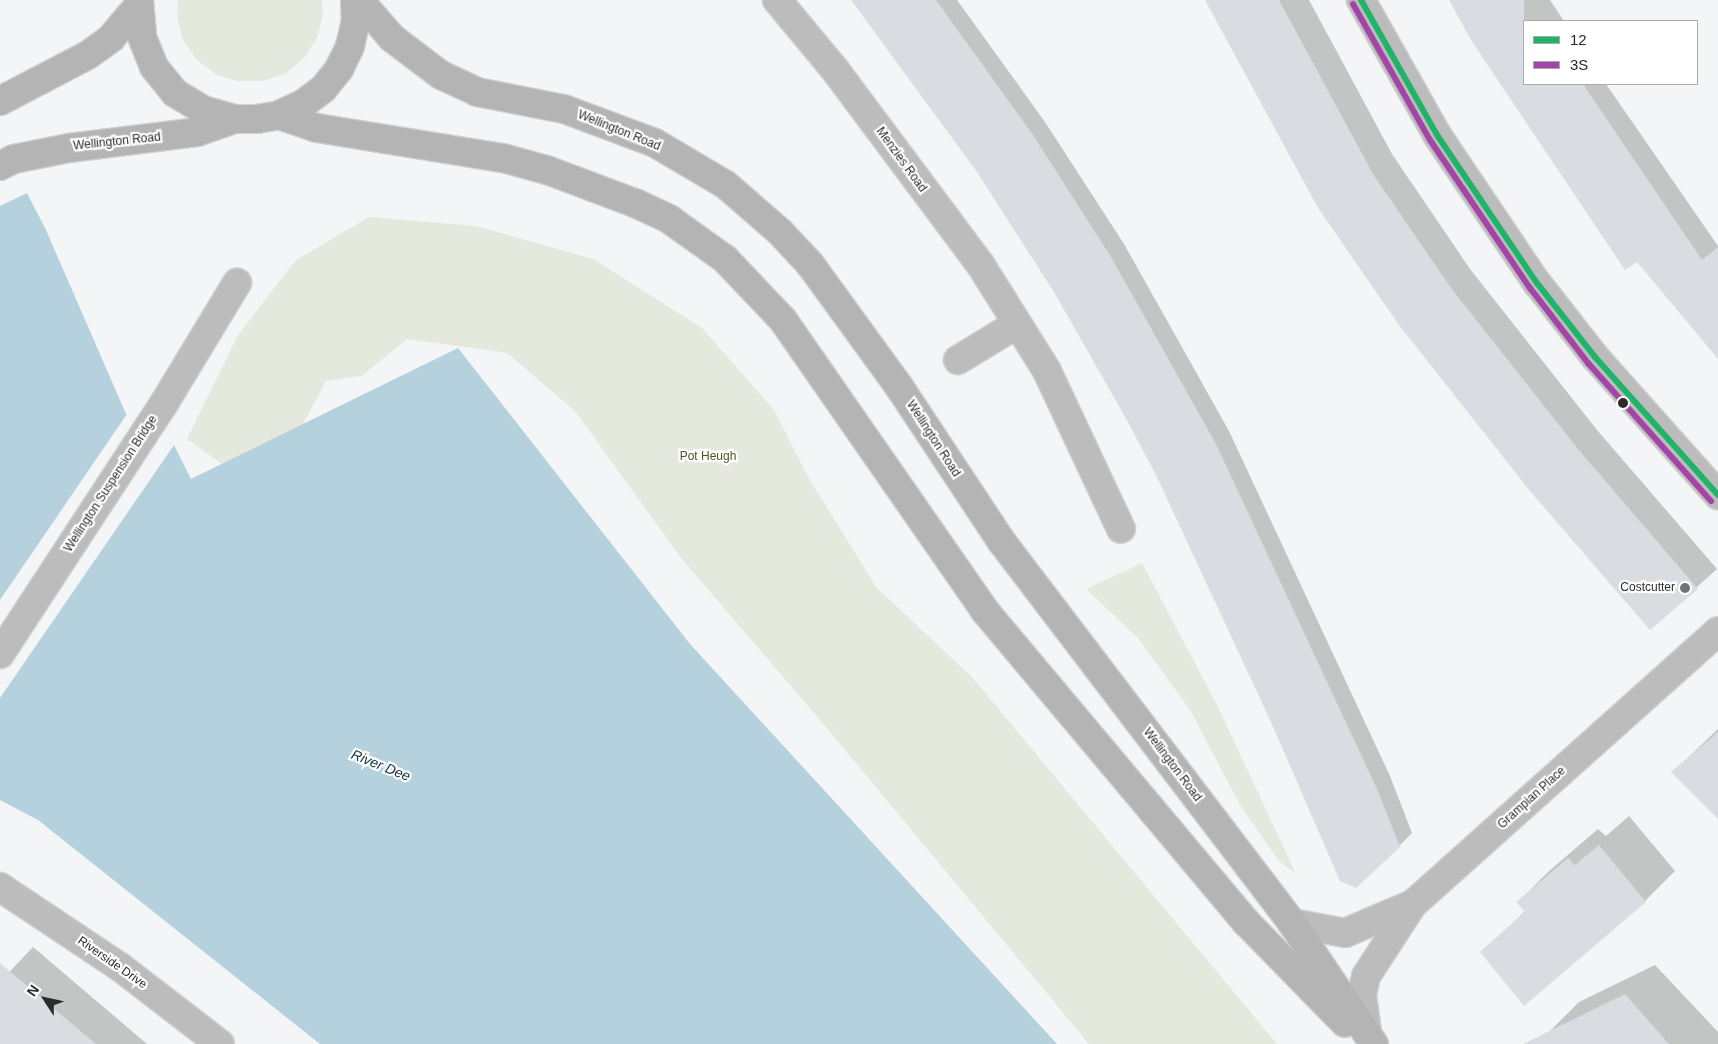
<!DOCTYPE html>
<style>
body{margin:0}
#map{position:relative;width:1718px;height:1044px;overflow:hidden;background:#f4f5f6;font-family:Helvetica,sans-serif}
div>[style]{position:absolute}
.green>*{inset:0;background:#e5e9dd}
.water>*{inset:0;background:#b6d1de}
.pier>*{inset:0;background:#f4f5f6}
.shadow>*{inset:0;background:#0003}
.building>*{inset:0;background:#d9dde2}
.roads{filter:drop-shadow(1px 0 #d0d1d1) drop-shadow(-1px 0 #d0d1d1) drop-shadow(0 1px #d0d1d1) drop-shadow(0 -1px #d0d1d1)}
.pedestrian>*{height:28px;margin:-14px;padding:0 14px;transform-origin:14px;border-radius:14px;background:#bcbcbc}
.minor>*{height:28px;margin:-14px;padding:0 14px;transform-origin:14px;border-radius:14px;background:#bcbcbc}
.tertiary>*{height:28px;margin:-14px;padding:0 14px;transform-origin:14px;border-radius:14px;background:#bcbcbc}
.primary>*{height:28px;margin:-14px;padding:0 14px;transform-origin:14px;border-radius:14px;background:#b4b4b5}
.bus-1>*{height:6px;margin:-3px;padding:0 3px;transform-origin:3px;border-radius:3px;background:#1fb469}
.bus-2>*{height:6px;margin:-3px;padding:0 3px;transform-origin:3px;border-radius:3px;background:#a444a6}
.dots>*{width:14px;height:14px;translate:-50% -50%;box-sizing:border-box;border:2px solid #fff;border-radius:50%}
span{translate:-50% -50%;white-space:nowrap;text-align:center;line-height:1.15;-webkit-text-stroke:4.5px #fff;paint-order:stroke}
.street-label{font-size:12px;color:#2a2b2b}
.park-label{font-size:12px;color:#495723}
.poi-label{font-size:12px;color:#2a2b2b}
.right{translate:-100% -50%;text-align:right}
.water-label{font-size:14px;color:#103240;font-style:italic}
.legend{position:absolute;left:1523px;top:20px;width:175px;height:65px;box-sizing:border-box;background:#fff;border:1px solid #aaa;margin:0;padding:6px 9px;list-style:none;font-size:15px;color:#2a2b2b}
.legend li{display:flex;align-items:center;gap:10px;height:25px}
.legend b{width:25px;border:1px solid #aaa}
.north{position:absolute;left:20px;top:974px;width:50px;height:50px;-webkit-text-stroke:4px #fff;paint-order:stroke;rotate:305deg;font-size:14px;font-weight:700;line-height:20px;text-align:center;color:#2a2b2b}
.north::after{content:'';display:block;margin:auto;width:18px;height:22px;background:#2a2b2b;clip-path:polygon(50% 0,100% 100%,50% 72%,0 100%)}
</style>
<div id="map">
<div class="green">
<i style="clip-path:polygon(178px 0,322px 0,323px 15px,317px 38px,304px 58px,285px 74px,262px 81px,237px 81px,215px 74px,196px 59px,182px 38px,177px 15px)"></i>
<i style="clip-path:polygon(369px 217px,476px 226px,593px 259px,702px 328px,774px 410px,807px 475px,876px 587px,972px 677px,1277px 1044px,1089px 1044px,821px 721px,681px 558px,575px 411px,507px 353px,407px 339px,362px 376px,326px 381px,303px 424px,222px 464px,187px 439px,238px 335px,295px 261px)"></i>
<i style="clip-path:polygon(1142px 563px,1218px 707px,1296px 874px,1279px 861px,1240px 805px,1190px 710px,1138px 638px,1086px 589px)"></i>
</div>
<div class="water">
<i style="clip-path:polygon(0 141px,46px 230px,126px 414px,174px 445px,191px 479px,458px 348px,690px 644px,1057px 1044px,320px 1044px,38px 820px,0 800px)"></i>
</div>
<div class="pier">
<i style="clip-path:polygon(0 138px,29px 192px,0 206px)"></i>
<i style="clip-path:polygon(127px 414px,174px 445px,0 698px,0 600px)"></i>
</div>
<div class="shadow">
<i style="clip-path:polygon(853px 0,957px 0,1045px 122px,1124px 244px,1229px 431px,1390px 776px,1412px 833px,1399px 846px,1273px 721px,1157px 472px,1055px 292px,978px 172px)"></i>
<i style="clip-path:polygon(1207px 0,1309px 0,1392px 154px,1470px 269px,1597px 430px,1717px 569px,1650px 629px)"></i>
<i style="clip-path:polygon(1451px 0,1550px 0,1564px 21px,1524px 21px,1524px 84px,1606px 84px,1718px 246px,1718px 357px)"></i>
<i style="clip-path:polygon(1718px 729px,1718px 817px,1673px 772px)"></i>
<i style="clip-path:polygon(1629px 816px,1675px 871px,1645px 901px,1482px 953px,1525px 911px,1518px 902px,1548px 872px,1598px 829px,1606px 836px)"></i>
<i style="clip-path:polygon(33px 947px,147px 1044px,0 1044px,0 982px)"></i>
<i style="clip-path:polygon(1655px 965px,1718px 1032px,1718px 1044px,1560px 1044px,1549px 1032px,1579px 1002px)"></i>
</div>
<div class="building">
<i style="clip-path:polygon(851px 0,936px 0,1033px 135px,1111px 257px,1216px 444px,1377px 789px,1400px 847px,1356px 888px,1340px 881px,1271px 722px,1155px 473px,1124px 415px,1054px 292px,977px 172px)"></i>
<i style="clip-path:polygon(1205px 0,1279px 0,1373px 174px,1451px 288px,1578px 449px,1698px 589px,1650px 630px,1530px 491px,1399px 325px,1318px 208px)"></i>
<i style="clip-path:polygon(1449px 0,1524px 0,1524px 84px,1583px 84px,1702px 260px,1718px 247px,1718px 359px,1637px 262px,1625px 270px,1471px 40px)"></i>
<i style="clip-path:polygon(1718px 732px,1718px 819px,1671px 772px)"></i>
<i style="clip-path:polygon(1599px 845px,1646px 902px,1524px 1006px,1480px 952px,1525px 912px,1516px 902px,1568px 858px,1575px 865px)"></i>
<i style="clip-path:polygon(0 963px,96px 1044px,0 1044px)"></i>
<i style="clip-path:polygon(1625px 994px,1669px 1044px,1523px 1044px)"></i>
</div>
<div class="roads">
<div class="pedestrian">
<i style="left:0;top:654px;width:298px;rotate:-56.8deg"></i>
<i style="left:163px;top:405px;width:143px;rotate:-58.8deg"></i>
</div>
<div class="minor">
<i style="left:777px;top:0;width:92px;rotate:50.3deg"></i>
<i style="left:836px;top:71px;width:241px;rotate:53.3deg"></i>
<i style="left:980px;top:264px;width:126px;rotate:57.9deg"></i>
<i style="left:1047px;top:371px;width:174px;rotate:64.9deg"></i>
<i style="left:1361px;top:0;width:155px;rotate:60.6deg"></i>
<i style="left:1437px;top:135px;width:179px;rotate:56deg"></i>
<i style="left:1537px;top:283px;width:94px;rotate:51.9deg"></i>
<i style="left:1595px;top:357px;width:185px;rotate:48.3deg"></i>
<i style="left:958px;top:360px;width:69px;rotate:-31.4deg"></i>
<i style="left:1292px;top:923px;width:54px;rotate:10.7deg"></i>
<i style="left:1345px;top:933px;width:74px;rotate:-23.1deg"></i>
<i style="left:1367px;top:1031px;width:37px;rotate:-98deg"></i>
<i style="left:1362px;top:994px;width:18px;rotate:-77deg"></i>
<i style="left:1366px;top:976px;width:86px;rotate:-56.9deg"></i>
<i style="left:1413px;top:904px;width:409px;rotate:-41.8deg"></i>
</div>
<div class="tertiary">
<i style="left:0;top:887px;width:144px;rotate:33.7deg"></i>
<i style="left:120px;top:967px;width:126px;rotate:37.6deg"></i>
</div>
<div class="primary">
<i style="left:139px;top:0;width:37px;rotate:85deg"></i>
<i style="left:142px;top:37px;width:32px;rotate:68deg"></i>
<i style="left:154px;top:67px;width:33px;rotate:51deg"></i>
<i style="left:175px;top:93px;width:33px;rotate:31deg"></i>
<i style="left:203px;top:110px;width:32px;rotate:16deg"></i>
<i style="left:234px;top:119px;width:23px"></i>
<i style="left:257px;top:119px;width:22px;rotate:-10deg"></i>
<i style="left:279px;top:115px;width:26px;rotate:-25deg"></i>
<i style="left:303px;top:104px;width:25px;rotate:-37deg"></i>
<i style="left:323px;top:89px;width:26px;rotate:-51deg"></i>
<i style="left:339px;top:69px;width:25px;rotate:-64deg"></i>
<i style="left:350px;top:46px;width:26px;rotate:-77deg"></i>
<i style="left:356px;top:21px;width:21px;rotate:-93deg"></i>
<i style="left:359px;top:0;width:50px;rotate:49deg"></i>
<i style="left:392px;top:38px;width:61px;rotate:37.1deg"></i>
<i style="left:441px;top:75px;width:40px;rotate:25deg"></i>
<i style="left:477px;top:92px;width:89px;rotate:11.1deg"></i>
<i style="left:564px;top:109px;width:97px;rotate:20.5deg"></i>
<i style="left:655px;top:143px;width:82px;rotate:30.6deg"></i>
<i style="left:726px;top:185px;width:72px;rotate:41deg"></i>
<i style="left:780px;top:232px;width:44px;rotate:46.8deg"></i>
<i style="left:810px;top:264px;width:153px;rotate:54deg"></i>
<i style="left:900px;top:388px;width:185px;rotate:56.5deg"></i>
<i style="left:1002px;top:542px;width:479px;rotate:52.7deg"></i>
<i style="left:1292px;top:923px;width:146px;rotate:55.9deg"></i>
<i style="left:0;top:101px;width:99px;rotate:-27.6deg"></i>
<i style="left:88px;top:55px;width:29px;rotate:-36deg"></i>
<i style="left:111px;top:38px;width:43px;rotate:-49.7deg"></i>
<i style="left:279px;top:115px;width:40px;rotate:18.9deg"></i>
<i style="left:317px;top:128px;width:188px;rotate:9.2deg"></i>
<i style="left:503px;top:158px;width:46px;rotate:15.3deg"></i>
<i style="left:547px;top:170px;width:94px;rotate:20.6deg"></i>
<i style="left:635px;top:203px;width:38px;rotate:25deg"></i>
<i style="left:669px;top:219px;width:69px;rotate:35.5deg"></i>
<i style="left:725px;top:259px;width:84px;rotate:46.4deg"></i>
<i style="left:783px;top:320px;width:354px;rotate:55.2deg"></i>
<i style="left:985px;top:611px;width:406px;rotate:50deg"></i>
<i style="left:1246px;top:922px;width:141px;rotate:45.6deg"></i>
<i style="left:0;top:166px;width:16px;rotate:-27deg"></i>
<i style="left:14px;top:159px;width:56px;rotate:-11.3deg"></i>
<i style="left:69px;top:148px;width:129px;rotate:-7.1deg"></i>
<i style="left:197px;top:132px;width:39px;rotate:-19deg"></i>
</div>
</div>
<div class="bus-1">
<i style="left:1361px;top:0;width:155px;rotate:60.6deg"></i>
<i style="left:1437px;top:135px;width:179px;rotate:56deg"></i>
<i style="left:1537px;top:283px;width:94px;rotate:51.9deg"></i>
<i style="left:1595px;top:357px;width:185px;rotate:48.3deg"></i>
</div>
<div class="bus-2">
<i style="left:1353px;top:4px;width:156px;rotate:60.5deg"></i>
<i style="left:1430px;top:140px;width:179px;rotate:56deg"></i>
<i style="left:1530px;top:288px;width:95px;rotate:52.3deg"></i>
<i style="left:1588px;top:363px;width:185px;rotate:48.3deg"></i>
</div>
<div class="dots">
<i style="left:1623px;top:403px;background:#2a2b2b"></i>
<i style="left:1685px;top:588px;background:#717272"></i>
</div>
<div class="street-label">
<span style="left:619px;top:131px;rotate:22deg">Wellington Road</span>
<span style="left:117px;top:142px;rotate:-6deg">Wellington Road</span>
<span style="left:901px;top:160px;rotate:54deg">Menzies Road</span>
<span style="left:933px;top:439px;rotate:57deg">Wellington Road</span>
<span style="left:111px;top:484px;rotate:-57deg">Wellington Suspension Bridge</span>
<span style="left:1172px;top:765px;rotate:53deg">Wellington Road</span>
<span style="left:1532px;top:798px;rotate:-42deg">Grampian Place</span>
<span style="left:112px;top:963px;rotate:35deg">Riverside Drive</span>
</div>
<div class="park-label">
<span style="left:708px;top:457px">Pot Heugh</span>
</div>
<div class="poi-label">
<span class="right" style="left:1675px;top:588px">Costcutter</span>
</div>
<div class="water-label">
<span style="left:381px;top:765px;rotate:22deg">River Dee</span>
</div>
<ul class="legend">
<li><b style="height:6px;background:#1fb469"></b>12</li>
<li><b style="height:6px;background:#a444a6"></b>3S</li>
</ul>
<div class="north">N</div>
</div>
